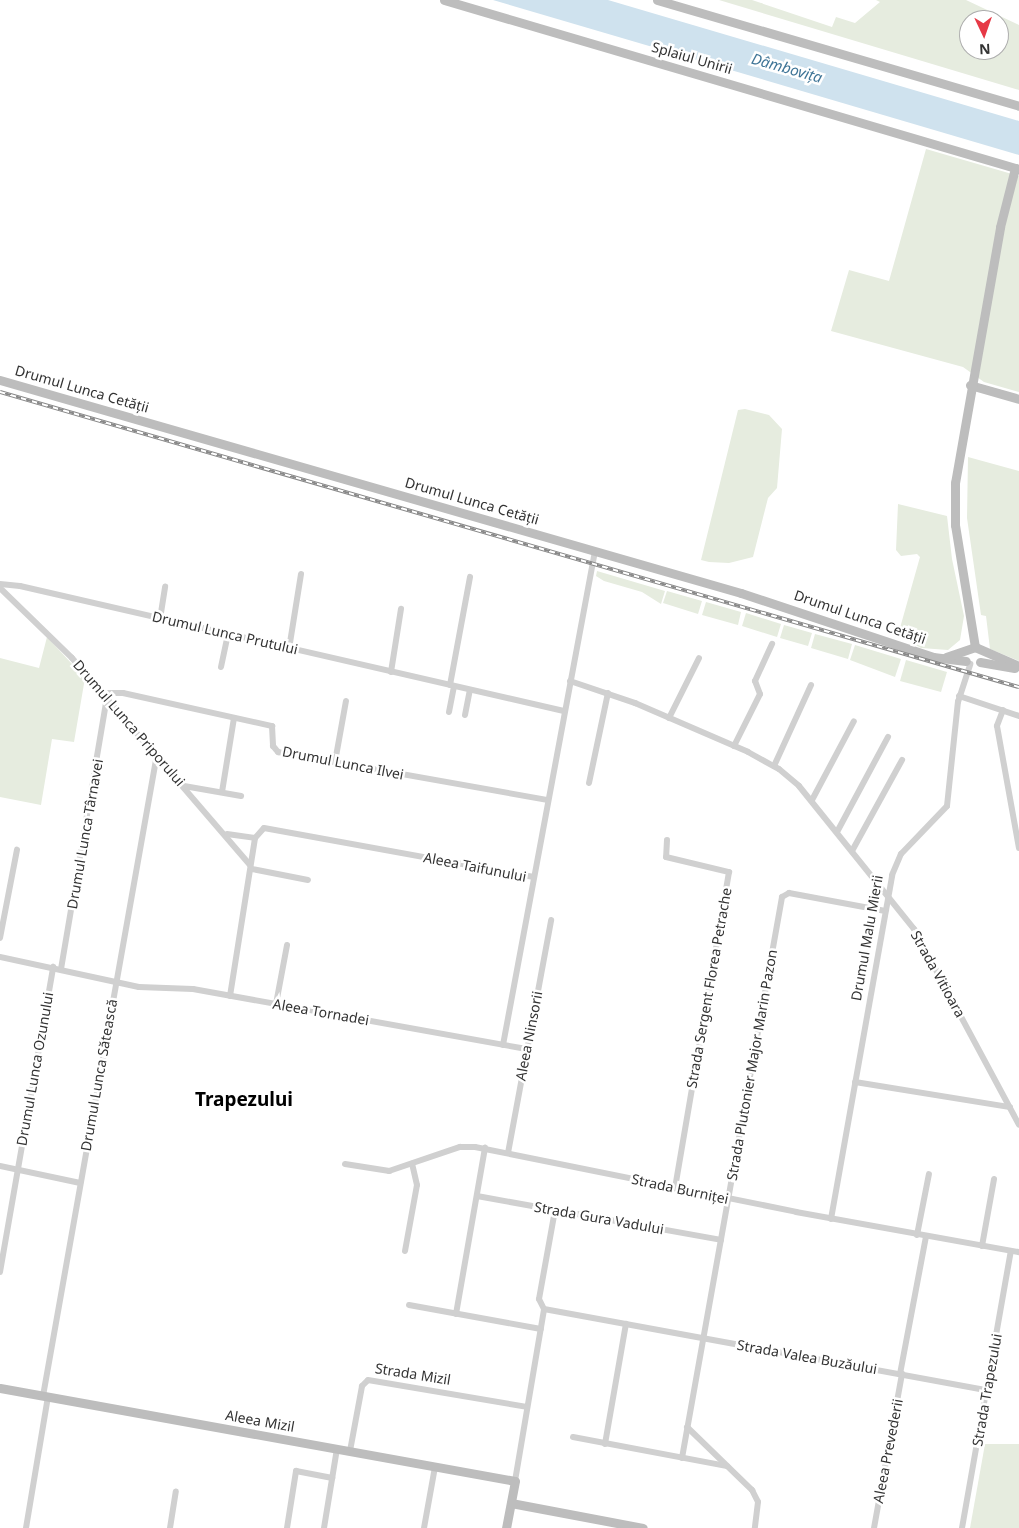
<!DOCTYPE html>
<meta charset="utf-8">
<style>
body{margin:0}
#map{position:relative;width:1019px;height:1528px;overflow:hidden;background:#fff;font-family:"Noto Sans",sans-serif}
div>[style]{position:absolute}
.green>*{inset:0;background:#e6ecdf}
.water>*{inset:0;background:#cfe2ee}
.street>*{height:6px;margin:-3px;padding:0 3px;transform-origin:3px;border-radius:3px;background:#d0d0d0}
.secondary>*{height:9px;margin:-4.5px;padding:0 4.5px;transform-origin:4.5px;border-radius:4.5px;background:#bdbdbd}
.rail>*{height:4px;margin-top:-2px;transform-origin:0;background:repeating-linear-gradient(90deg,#fff 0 5.5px,#888 0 11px);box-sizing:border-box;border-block:1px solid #888}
span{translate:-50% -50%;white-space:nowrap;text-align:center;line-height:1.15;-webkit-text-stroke:5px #fff;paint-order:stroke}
.street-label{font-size:14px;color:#333}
.water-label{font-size:15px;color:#3f7597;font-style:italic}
.district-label{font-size:19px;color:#000;font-weight:700}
.north{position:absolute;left:959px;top:10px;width:50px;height:50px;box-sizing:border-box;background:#fff;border:1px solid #adadad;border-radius:50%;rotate:177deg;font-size:14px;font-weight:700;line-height:20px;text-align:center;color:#333}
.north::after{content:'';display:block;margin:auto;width:18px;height:22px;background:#e63946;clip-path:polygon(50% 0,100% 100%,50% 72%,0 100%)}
</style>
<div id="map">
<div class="green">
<i style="clip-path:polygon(evenodd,719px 0,752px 0,832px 27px,836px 17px,855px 23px,880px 2px,876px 0,966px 0,1019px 25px,1019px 90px,719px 0,969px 20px,999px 20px,999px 50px,969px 50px,969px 20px)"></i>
<i style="clip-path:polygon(926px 149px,1019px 176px,1019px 392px,984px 382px,963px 367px,831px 331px,849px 270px,889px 281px)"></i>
<i style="clip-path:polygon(745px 409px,769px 415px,782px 429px,777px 488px,768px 498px,753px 557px,729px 563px,709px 562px,701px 560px,738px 410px)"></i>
<i style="clip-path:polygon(968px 457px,1019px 471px,1019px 661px,990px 649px,986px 616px,981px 615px,967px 518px)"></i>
<i style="clip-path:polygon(898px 504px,947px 516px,952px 559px,964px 616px,960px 640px,948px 650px,921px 648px,898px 635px,920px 557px,917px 554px,901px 556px,896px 550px)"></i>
<i style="clip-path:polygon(597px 571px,665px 591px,661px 604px,642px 592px,604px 581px,596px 576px)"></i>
<i style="clip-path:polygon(667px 591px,702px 601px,698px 614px,663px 603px)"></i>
<i style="clip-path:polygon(706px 602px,741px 612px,738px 625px,702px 615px)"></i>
<i style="clip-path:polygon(746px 613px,781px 624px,777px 637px,742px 626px)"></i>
<i style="clip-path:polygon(784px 625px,812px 633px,808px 646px,780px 638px)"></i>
<i style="clip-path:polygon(815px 634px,852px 644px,848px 659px,811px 648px)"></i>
<i style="clip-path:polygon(47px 637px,85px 678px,74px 742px,52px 739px,41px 805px,0 797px,0 658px,39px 668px)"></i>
<i style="clip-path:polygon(855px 645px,901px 659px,895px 677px,850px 660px)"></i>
<i style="clip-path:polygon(906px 660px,947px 672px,941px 692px,900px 681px)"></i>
<i style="clip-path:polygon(985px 1444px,1019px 1444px,1019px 1528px,970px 1528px)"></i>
</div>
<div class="water">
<i style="clip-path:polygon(493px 0,608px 0,1019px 121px,1019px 155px)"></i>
</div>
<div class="street">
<i style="left:0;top:584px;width:20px;rotate:6deg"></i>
<i style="left:20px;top:586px;width:558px;rotate:12.94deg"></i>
<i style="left:0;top:588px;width:100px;rotate:44.2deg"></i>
<i style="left:72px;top:658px;width:273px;rotate:49.3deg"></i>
<i style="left:160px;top:619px;width:33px;rotate:-81deg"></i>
<i style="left:289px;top:649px;width:76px;rotate:-80.9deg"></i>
<i style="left:221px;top:667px;width:33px;rotate:-78deg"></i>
<i style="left:391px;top:672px;width:64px;rotate:-81deg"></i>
<i style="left:570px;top:681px;width:69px;rotate:18.7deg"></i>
<i style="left:635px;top:703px;width:123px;rotate:23.4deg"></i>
<i style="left:748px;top:752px;width:35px;rotate:29deg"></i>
<i style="left:779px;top:769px;width:26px;rotate:40deg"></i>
<i style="left:799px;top:786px;width:184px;rotate:51.2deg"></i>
<i style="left:914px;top:929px;width:222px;rotate:61.8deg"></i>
<i style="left:450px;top:685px;width:110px;rotate:-79.5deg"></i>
<i style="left:103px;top:693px;width:20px"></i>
<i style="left:123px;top:693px;width:153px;rotate:12.5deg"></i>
<i style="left:272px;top:726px;width:20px;rotate:87deg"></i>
<i style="left:273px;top:746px;width:8px;rotate:50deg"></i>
<i style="left:278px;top:752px;width:273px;rotate:10.1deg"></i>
<i style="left:959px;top:696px;width:63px;rotate:18.4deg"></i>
<i style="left:1003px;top:710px;width:17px;rotate:111deg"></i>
<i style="left:997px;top:726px;width:124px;rotate:79.8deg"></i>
<i style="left:449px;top:712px;width:26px;rotate:-79deg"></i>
<i style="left:465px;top:715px;width:25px;rotate:-79deg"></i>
<i style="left:669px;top:718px;width:67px;rotate:-63.4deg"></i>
<i style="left:734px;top:746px;width:58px;rotate:-63.4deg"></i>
<i style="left:760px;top:694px;width:14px;rotate:-111deg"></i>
<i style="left:755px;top:681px;width:41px;rotate:-65.3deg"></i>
<i style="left:335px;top:762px;width:62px;rotate:-79.8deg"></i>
<i style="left:774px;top:766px;width:89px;rotate:-65.4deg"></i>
<i style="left:589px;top:783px;width:92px;rotate:-78.1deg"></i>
<i style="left:184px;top:786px;width:58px;rotate:10deg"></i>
<i style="left:222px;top:792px;width:75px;rotate:-80.8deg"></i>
<i style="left:812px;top:800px;width:89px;rotate:-62deg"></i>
<i style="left:837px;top:832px;width:108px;rotate:-61.8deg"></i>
<i style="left:227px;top:834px;width:28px;rotate:8deg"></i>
<i style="left:667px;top:840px;width:17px;rotate:93deg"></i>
<i style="left:666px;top:857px;width:65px;rotate:13.4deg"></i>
<i style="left:729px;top:872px;width:321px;rotate:99.7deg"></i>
<i style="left:852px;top:851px;width:104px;rotate:-61.2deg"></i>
<i style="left:252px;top:869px;width:57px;rotate:11.1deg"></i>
<i style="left:0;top:938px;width:90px;rotate:-79.1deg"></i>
<i style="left:0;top:957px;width:142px;rotate:12.2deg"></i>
<i style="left:139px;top:987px;width:54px;rotate:2.1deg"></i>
<i style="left:193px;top:989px;width:339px;rotate:10.2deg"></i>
<i style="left:61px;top:969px;width:275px;rotate:-80.4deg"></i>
<i style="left:230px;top:996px;width:160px;rotate:-81deg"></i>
<i style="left:255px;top:838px;width:13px;rotate:-48deg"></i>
<i style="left:264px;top:828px;width:273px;rotate:10.3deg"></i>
<i style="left:276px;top:1004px;width:60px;rotate:-79.4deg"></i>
<i style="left:503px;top:1045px;width:502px;rotate:-79.45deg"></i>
<i style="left:855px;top:1082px;width:157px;rotate:9.2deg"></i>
<i style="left:508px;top:1153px;width:237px;rotate:-79.5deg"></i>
<i style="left:345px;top:1164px;width:45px;rotate:9deg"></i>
<i style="left:389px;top:1171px;width:75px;rotate:-18.7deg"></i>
<i style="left:460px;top:1147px;width:15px"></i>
<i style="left:475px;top:1147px;width:328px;rotate:11.4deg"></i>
<i style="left:796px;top:1212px;width:227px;rotate:10.2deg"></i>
<i style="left:0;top:1166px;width:82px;rotate:12deg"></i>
<i style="left:477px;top:1196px;width:248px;rotate:10.2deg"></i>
<i style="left:831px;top:1219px;width:349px;rotate:-79.9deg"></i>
<i style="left:892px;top:875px;width:23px;rotate:-67deg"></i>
<i style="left:901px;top:854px;width:66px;rotate:-46.2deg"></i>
<i style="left:947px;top:806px;width:105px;rotate:-84deg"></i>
<i style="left:958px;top:702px;width:40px;rotate:-72deg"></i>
<i style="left:917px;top:1235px;width:62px;rotate:-78.9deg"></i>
<i style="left:982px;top:1246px;width:68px;rotate:-79.8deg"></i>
<i style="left:405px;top:1251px;width:67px;rotate:-79.7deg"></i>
<i style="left:417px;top:1185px;width:22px;rotate:-103deg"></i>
<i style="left:0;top:1272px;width:310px;rotate:-80.1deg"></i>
<i style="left:409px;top:1305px;width:134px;rotate:10.3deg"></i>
<i style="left:544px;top:1309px;width:450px;rotate:10.4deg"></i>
<i style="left:544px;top:1309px;width:11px;rotate:-117deg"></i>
<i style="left:539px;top:1299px;width:90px;rotate:-79.8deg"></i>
<i style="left:456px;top:1314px;width:169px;rotate:-80.1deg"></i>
<i style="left:900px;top:1374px;width:140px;rotate:-79.3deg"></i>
<i style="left:43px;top:1396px;width:652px;rotate:-79.93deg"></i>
<i style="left:687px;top:1427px;width:91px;rotate:44.1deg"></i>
<i style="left:752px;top:1490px;width:13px;rotate:63deg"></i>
<i style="left:758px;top:1502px;width:26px;rotate:97deg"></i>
<i style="left:573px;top:1437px;width:157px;rotate:10.7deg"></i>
<i style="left:605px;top:1444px;width:122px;rotate:-80.1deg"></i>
<i style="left:350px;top:1451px;width:66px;rotate:-79.5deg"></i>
<i style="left:362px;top:1386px;width:8px;rotate:-45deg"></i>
<i style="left:368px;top:1380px;width:161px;rotate:9.6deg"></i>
<i style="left:682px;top:1458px;width:570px;rotate:-79.89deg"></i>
<i style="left:782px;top:897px;width:8px;rotate:-30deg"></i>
<i style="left:789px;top:893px;width:98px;rotate:10.6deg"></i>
<i style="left:515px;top:1481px;width:174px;rotate:-80.4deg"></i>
<i style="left:26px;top:1528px;width:133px;rotate:-80.5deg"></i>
<i style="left:170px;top:1528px;width:37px;rotate:-81deg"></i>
<i style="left:287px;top:1528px;width:58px;rotate:-81deg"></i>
<i style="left:296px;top:1471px;width:37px;rotate:11deg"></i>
<i style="left:324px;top:1528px;width:80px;rotate:-80.7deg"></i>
<i style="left:424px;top:1528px;width:62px;rotate:-79.8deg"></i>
<i style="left:874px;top:1528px;width:157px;rotate:-79.7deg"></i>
<i style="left:962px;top:1528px;width:281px;rotate:-80deg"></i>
</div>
<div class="secondary">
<i style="left:444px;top:0;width:599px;rotate:16.38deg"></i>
<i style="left:657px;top:0;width:377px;rotate:16.3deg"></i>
<i style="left:0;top:380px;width:771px;rotate:16.04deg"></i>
<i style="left:741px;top:593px;width:202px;rotate:18.4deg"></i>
<i style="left:933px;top:657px;width:33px;rotate:7deg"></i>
<i style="left:970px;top:385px;width:51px;rotate:15.9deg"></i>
<i style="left:975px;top:647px;width:124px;rotate:-99.3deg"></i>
<i style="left:955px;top:525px;width:42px;rotate:-90deg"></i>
<i style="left:955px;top:483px;width:260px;rotate:-80deg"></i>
<i style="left:1000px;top:227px;width:61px;rotate:-75.7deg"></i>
<i style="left:946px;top:657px;width:31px;rotate:-19deg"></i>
<i style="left:975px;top:647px;width:48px;rotate:23.4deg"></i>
<i style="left:980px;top:662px;width:35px;rotate:10deg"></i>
<i style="left:0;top:1388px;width:523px;rotate:10.24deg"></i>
<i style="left:515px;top:1481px;width:48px;rotate:100.8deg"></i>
<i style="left:511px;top:1503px;width:134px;rotate:10.7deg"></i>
</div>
<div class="rail">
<i style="left:0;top:392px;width:1061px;rotate:16.15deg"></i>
</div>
<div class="street-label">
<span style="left:692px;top:58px;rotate:16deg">Splaiul Unirii</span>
<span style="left:82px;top:389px;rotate:16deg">Drumul Lunca Cetății</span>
<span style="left:472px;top:501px;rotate:16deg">Drumul Lunca Cetății</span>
<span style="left:860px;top:617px;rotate:19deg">Drumul Lunca Cetății</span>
<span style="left:225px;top:633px;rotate:13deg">Drumul Lunca Prutului</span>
<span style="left:129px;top:723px;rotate:49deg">Drumul Lunca Priporului</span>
<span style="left:343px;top:763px;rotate:11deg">Drumul Lunca Ilvei</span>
<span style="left:85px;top:834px;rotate:-80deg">Drumul Lunca Târnavei</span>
<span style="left:475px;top:867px;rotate:11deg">Aleea Taifunului</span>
<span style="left:867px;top:938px;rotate:-80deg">Drumul Malu Mierii</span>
<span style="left:938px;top:974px;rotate:61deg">Strada Vitioara</span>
<span style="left:709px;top:988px;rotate:-80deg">Strada Sergent Florea Petrache</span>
<span style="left:321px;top:1012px;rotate:10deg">Aleea Tornadei</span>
<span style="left:529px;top:1036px;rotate:-79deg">Aleea Ninsorii</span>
<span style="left:752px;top:1065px;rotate:-80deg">Strada Plutonier Major Marin Pazon</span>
<span style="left:35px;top:1069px;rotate:-80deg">Drumul Lunca Ozunului</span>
<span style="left:99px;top:1075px;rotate:-80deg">Drumul Lunca Sătească</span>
<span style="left:680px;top:1189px;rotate:12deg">Strada Burniței</span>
<span style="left:599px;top:1218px;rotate:10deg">Strada Gura Vadului</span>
<span style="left:807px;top:1357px;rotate:10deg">Strada Valea Buzăului</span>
<span style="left:413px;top:1374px;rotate:9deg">Strada Mizil</span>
<span style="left:987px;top:1390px;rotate:-80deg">Strada Trapezului</span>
<span style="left:260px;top:1421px;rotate:10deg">Aleea Mizil</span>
<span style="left:888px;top:1451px;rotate:-79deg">Aleea Prevederii</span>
</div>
<div class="water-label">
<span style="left:787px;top:68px;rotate:16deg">Dâmbovița</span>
</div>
<div class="district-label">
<span style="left:244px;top:1100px">Trapezului</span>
</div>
<div class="north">N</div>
</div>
